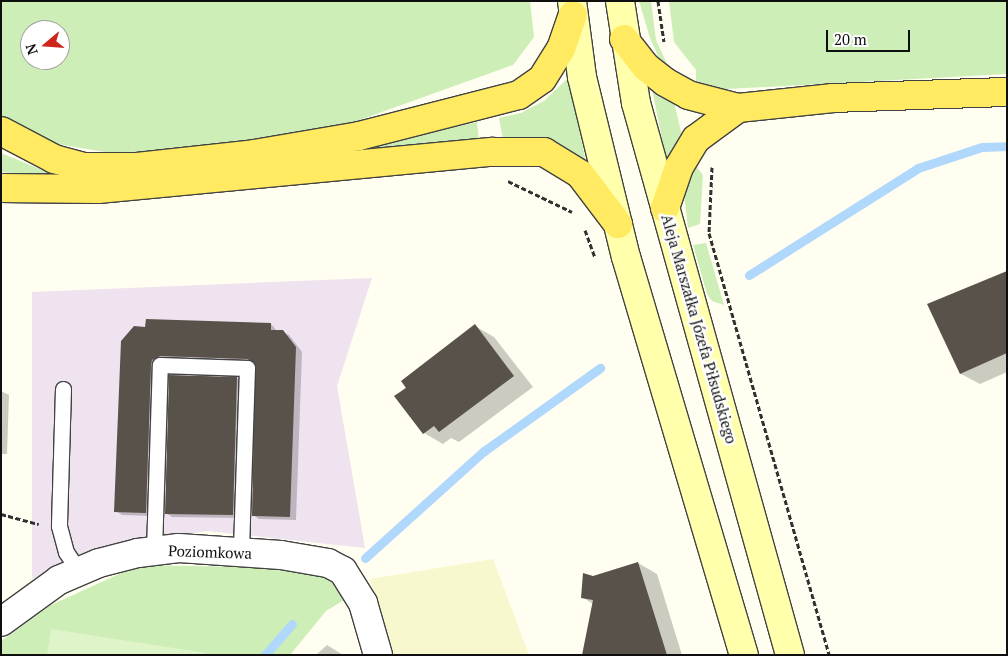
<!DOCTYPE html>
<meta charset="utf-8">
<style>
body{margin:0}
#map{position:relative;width:1008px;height:656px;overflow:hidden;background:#fffef1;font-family:"PT Serif",serif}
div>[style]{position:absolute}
.industrial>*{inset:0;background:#eee3ee}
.farmland>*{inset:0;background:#f7f8ce}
.green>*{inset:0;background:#cdeeb6}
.pitch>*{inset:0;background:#e0f4c9}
.shadow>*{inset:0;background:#0003}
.stream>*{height:9px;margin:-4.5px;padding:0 4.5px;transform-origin:4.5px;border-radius:4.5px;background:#b0d7fc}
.building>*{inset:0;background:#59524a}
.path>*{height:3px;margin-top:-1.5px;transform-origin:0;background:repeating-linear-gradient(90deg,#313131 0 5px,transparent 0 7.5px)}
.roads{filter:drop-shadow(1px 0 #424242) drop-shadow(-1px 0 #424242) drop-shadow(0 1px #424242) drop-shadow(0 -1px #424242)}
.service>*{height:15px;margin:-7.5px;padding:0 7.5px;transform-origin:7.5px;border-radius:7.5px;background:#fff}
.minor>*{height:28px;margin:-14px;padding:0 14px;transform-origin:14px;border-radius:14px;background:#fff}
.secondary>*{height:28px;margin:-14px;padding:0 14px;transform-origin:14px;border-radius:14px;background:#ffffac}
.primary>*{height:28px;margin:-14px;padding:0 14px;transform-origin:14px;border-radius:14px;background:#ffea61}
span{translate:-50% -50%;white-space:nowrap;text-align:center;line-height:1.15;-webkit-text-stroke:5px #fff;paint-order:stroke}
.street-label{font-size:15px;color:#0f0f0f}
.frame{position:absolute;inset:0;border:2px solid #0f0f0f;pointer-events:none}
.north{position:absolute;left:20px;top:20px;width:50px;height:50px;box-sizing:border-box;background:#fff;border:1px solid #9f9f9f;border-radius:50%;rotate:252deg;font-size:14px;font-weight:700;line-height:20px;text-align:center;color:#0f0f0f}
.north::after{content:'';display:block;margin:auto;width:18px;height:22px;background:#cd2519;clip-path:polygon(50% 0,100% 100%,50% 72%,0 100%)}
.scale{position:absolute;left:826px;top:30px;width:84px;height:22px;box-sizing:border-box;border:2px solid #0f0f0f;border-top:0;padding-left:6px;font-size:15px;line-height:18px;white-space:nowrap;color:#0f0f0f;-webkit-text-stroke:4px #fff;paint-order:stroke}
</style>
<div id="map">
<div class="industrial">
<i style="clip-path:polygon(372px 278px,337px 386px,365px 548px,207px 531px,116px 545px,32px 579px,32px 292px)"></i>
</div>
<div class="farmland">
<i style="clip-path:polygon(493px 559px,529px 655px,390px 655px,370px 579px)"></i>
</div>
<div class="green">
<i style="clip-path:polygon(evenodd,1px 1px,530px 1px,534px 37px,513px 65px,354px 122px,141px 158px,45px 142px,1px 119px,1px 1px,30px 30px,60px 30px,60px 60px,30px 60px,30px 30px)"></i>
<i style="clip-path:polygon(639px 1px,651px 1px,656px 40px,668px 66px,658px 56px,650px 38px)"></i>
<i style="clip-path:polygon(669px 1px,1007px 1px,1007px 74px,727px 89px,696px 88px,696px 70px,674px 42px)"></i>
<i style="clip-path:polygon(568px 78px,586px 162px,555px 144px,526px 138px,503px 139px,499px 118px,521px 113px,544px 101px)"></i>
<i style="clip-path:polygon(652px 89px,674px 102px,683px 140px,667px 163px)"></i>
<i style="clip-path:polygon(477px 122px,479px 141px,307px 160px)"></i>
<i style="clip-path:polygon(1px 153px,59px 177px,1px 172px)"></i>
<i style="clip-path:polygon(695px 165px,703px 175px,700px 224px,688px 228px,684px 194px,687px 180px)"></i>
<i style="clip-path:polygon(706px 243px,724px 305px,712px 301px,707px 294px,693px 245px)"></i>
<i style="clip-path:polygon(139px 565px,247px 567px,328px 574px,349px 597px,326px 611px,290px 655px,1px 655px,1px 641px,51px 605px)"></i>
</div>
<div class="pitch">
<i style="clip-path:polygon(51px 629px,206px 653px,206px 655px,47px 655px)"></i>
</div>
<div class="shadow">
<i style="clip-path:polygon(1007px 272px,1007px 372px,980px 384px,961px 374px,929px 305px)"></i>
<i style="clip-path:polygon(271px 324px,277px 331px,289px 335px,302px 352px,296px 520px,259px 519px,253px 515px,255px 362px,167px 359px,152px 516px,122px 515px,116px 511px,122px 341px)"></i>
<i style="clip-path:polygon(475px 326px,494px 337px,533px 387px,459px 442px,451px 438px,443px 444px,424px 433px,396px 396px)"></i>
<i style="clip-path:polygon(170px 376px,237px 378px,243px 382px,239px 518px,172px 517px,166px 513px)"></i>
<i style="clip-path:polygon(1px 391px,9px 395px,7px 454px,1px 454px)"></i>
<i style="clip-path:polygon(638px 563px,657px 574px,682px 655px,583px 655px,593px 604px,582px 597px,593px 577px)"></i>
<i style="clip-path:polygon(327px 645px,343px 655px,316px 655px)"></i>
</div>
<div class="stream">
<i style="left:749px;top:275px;width:200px;rotate:-32.3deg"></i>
<i style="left:918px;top:168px;width:67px;rotate:-18.2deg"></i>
<i style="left:982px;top:147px;width:25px;rotate:-2deg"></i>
<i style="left:365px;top:558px;width:160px;rotate:-42deg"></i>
<i style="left:484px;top:451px;width:143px;rotate:-35.6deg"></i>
<i style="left:265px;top:655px;width:41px;rotate:-48.9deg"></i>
</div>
<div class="building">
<i style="clip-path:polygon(1007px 271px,1007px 353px,960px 374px,927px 304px)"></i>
<i style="clip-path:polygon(146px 319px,271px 323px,271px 330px,283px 330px,296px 347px,290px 517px,252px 516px,255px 363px,247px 359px,160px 356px,152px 360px,151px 365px,146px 513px,114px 512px,121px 341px,134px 326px,145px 327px)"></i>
<i style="clip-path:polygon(475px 324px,514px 376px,439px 432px,434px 426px,423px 434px,394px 396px,406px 388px,401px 381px)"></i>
<i style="clip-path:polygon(169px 375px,237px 377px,233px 515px,165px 514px)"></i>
<i style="clip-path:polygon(638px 562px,667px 655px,582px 655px,593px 600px,581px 598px,583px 573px,593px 576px)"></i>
</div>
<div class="path">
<i style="left:658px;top:1px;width:41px;rotate:81.7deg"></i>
<i style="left:712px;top:167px;width:66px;rotate:92.6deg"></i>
<i style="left:709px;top:233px;width:439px;rotate:74.1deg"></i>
<i style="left:508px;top:181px;width:71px;rotate:25.8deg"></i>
<i style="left:585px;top:230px;width:29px;rotate:70deg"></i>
<i style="left:1px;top:514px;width:39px;rotate:15deg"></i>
</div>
<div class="roads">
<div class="service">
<i style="left:63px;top:389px;width:137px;rotate:91.7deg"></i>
<i style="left:59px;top:526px;width:27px;rotate:75deg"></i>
<i style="left:66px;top:552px;width:23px;rotate:56deg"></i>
<i style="left:154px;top:551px;width:186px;rotate:-88.2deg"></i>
<i style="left:160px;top:365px;width:87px;rotate:2deg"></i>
<i style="left:247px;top:368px;width:185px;rotate:91.9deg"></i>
</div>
<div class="minor">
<i style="left:1px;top:622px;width:72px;rotate:-35.9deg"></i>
<i style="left:59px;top:580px;width:43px;rotate:-23deg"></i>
<i style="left:99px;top:563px;width:40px;rotate:-14.4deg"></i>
<i style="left:138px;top:553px;width:41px;rotate:-7deg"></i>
<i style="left:179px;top:548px;width:102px;rotate:3.9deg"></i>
<i style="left:281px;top:555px;width:48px;rotate:9.7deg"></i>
<i style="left:328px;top:563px;width:17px;rotate:28deg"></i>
<i style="left:343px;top:571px;width:38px;rotate:58deg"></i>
<i style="left:363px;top:603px;width:54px;rotate:73.9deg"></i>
</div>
<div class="secondary">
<i style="left:572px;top:1px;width:77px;rotate:82.5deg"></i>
<i style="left:582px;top:77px;width:185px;rotate:76.3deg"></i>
<i style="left:626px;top:257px;width:415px;rotate:73.5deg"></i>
<i style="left:620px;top:1px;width:103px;rotate:81.1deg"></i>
<i style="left:636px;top:103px;width:573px;rotate:74.41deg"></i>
</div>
<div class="primary">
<i style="left:624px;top:39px;width:36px;rotate:52deg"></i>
<i style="left:646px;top:67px;width:24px;rotate:38deg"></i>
<i style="left:665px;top:82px;width:26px;rotate:29deg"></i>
<i style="left:688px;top:95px;width:52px;rotate:14.6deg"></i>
<i style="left:738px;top:108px;width:96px;rotate:-6deg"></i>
<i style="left:833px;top:98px;width:174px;rotate:-2deg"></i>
<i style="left:1px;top:131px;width:60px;rotate:27.8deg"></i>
<i style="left:54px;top:159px;width:31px;rotate:15deg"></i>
<i style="left:84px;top:167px;width:53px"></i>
<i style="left:137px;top:167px;width:118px;rotate:-6.3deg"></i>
<i style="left:254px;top:154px;width:107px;rotate:-9.7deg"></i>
<i style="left:359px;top:136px;width:165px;rotate:-14.4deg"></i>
<i style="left:519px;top:95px;width:28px;rotate:-35deg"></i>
<i style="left:542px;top:79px;width:36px;rotate:-58deg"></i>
<i style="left:561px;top:49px;width:36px;rotate:-71deg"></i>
<i style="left:1px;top:188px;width:97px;rotate:0.6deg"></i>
<i style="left:98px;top:189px;width:397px;rotate:-5.4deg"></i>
<i style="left:493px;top:152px;width:51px"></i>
<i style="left:544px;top:152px;width:42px;rotate:31.4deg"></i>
<i style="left:580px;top:174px;width:63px;rotate:52.8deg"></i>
<i style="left:665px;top:208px;width:43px;rotate:-71.1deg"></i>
<i style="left:679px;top:167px;width:33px;rotate:-59deg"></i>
<i style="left:696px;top:139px;width:52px;rotate:-36.4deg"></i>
</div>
</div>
<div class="street-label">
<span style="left:699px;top:329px;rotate:74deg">Aleja Marszałka Józefa Piłsudskiego</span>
<span style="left:210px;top:552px;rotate:2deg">Poziomkowa</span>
</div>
<div class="frame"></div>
<div class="north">N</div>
<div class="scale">20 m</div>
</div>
